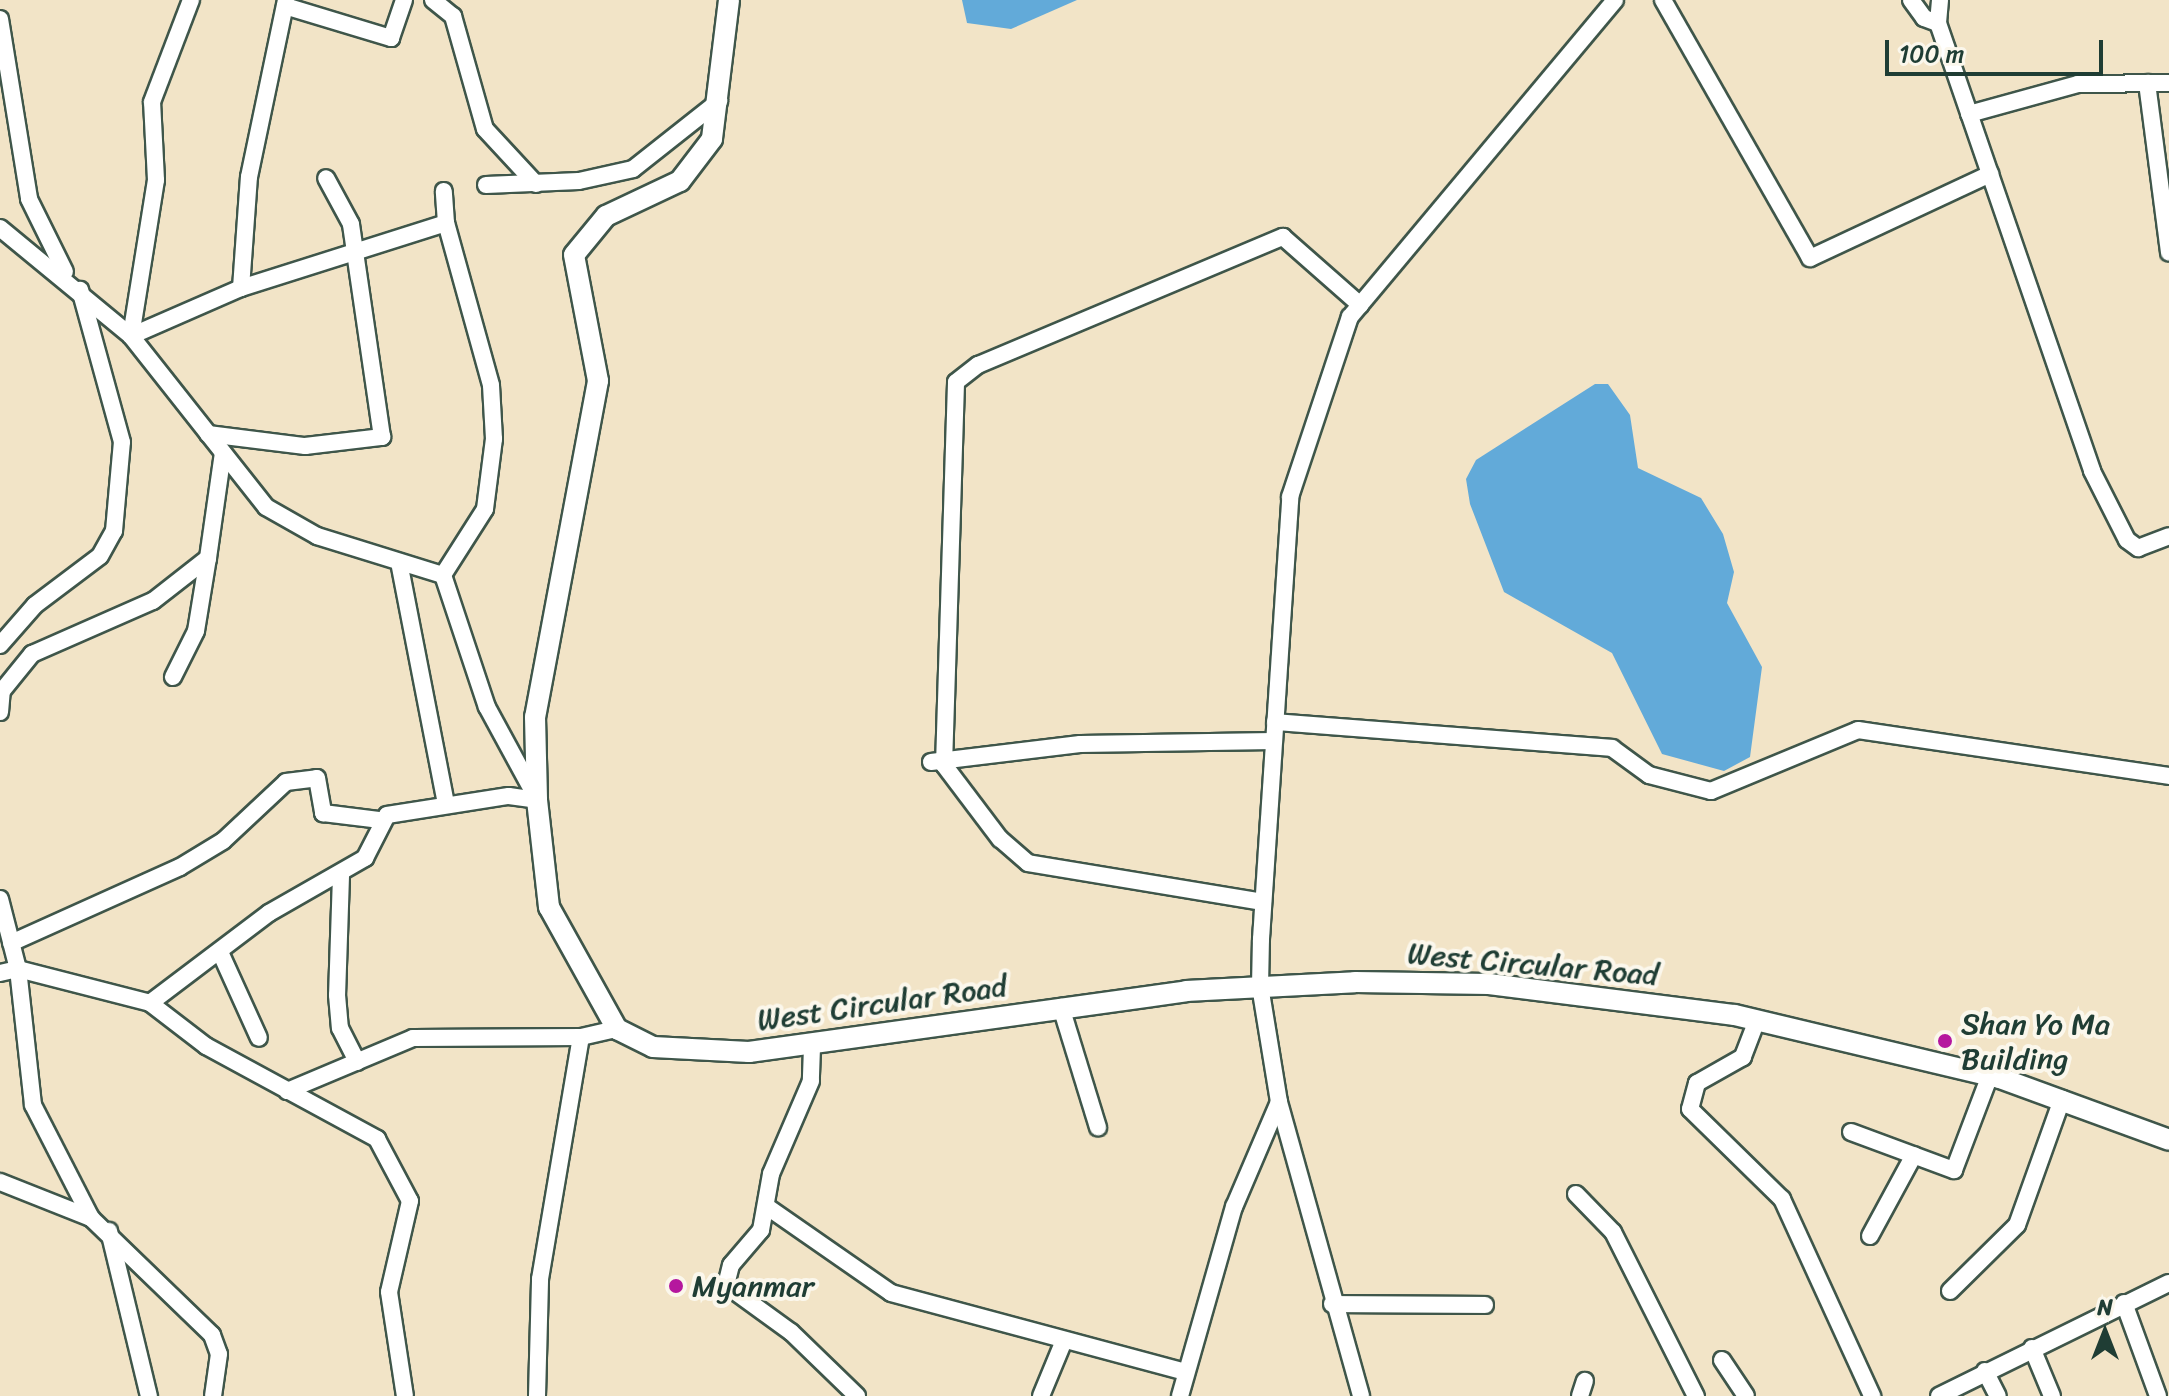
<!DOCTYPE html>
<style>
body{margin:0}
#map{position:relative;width:2169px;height:1396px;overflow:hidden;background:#f2e4c7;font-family:Sriracha,sans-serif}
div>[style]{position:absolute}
.water>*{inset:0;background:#62aad9}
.roads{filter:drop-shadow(2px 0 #3f564a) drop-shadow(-2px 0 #3f564a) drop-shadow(0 2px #3f564a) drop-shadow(0 -2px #3f564a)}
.minor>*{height:16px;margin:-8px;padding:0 8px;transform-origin:8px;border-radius:8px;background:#fff}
.tertiary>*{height:20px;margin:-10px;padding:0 10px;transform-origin:10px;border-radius:10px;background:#fff}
.dots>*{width:22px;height:22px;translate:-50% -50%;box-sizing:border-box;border:4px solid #fbf7ec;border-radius:50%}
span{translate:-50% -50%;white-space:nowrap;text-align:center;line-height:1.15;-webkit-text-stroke:8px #fbf7ec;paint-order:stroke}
.street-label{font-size:30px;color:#1f3d34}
.poi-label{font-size:30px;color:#1f3d34}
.left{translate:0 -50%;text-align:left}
.north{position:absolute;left:2065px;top:1292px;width:80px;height:80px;-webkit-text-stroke:6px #fbf7ec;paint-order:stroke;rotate:0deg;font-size:22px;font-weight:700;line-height:32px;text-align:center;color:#1f3d34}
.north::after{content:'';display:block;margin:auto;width:28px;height:36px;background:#1f3d34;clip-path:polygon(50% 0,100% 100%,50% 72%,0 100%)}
.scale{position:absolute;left:1885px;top:40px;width:218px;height:36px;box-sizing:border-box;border:4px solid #1f3d34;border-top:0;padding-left:10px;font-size:24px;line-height:28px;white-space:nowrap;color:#1f3d34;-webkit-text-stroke:6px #fbf7ec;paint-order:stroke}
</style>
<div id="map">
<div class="water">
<i style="clip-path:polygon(962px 0,1077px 0,1011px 29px,967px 23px)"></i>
<i style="clip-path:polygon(1595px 384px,1608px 384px,1630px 415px,1638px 468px,1701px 498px,1723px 534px,1734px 572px,1727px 603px,1762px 667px,1750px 757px,1724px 771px,1662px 754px,1612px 653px,1504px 592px,1470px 504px,1466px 479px,1476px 460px)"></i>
</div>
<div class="roads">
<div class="minor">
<i style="left:433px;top:0;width:26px;rotate:39deg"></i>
<i style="left:453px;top:16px;width:117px;rotate:74.2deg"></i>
<i style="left:485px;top:129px;width:75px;rotate:47.2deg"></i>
<i style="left:1663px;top:0;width:297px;rotate:60.3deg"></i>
<i style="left:1810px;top:258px;width:199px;rotate:-25deg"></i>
<i style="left:1911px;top:0;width:22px;rotate:54deg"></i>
<i style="left:1924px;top:18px;width:15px;rotate:20deg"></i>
<i style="left:1938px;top:23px;width:474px;rotate:71deg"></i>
<i style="left:2092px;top:471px;width:77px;rotate:63.1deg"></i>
<i style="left:2127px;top:540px;width:14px;rotate:36deg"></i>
<i style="left:2138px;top:548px;width:33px;rotate:-21deg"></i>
<i style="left:285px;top:6px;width:111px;rotate:16.8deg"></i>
<i style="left:391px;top:38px;width:40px;rotate:-71.1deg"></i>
<i style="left:0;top:19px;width:182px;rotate:80.8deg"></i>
<i style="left:29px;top:199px;width:81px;rotate:63.7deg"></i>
<i style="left:1938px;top:23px;width:23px;rotate:-85deg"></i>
<i style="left:2147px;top:83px;width:171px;rotate:82.6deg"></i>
<i style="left:1969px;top:114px;width:113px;rotate:-15.4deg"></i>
<i style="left:2078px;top:84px;width:91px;rotate:-0.6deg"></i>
<i style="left:486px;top:185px;width:93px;rotate:-2.5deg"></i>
<i style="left:579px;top:181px;width:55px;rotate:-12.5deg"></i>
<i style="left:633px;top:169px;width:110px;rotate:-38.3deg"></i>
<i style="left:0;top:228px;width:170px;rotate:39.5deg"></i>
<i style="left:131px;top:336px;width:218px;rotate:51.7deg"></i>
<i style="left:266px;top:507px;width:59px;rotate:29.6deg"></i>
<i style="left:317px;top:536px;width:132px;rotate:17.2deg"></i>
<i style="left:443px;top:575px;width:139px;rotate:71.6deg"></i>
<i style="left:487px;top:707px;width:105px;rotate:61.5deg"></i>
<i style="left:241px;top:288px;width:111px;rotate:-85.9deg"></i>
<i style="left:249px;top:177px;width:181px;rotate:-78.2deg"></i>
<i style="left:131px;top:336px;width:158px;rotate:-80.9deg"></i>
<i style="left:156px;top:180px;width:78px;rotate:-92.9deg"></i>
<i style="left:152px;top:102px;width:109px;rotate:-69.1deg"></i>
<i style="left:131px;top:336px;width:120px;rotate:-23.6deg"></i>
<i style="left:241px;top:288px;width:215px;rotate:-17.6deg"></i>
<i style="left:208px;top:434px;width:98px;rotate:7.1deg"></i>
<i style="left:305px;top:446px;width:78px;rotate:-6.7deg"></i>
<i style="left:382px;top:437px;width:215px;rotate:-98.3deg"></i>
<i style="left:351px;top:224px;width:52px;rotate:-118.5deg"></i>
<i style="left:399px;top:562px;width:247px;rotate:79deg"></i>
<i style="left:443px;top:575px;width:78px;rotate:-57.5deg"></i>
<i style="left:485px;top:509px;width:71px;rotate:-82.7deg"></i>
<i style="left:494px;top:439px;width:54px;rotate:-93.2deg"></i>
<i style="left:491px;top:385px;width:168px;rotate:-105.5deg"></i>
<i style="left:446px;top:223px;width:32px;rotate:-94deg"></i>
<i style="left:0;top:645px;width:53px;rotate:-48.8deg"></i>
<i style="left:35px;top:605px;width:81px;rotate:-37deg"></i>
<i style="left:100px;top:556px;width:29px;rotate:-61deg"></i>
<i style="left:114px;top:531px;width:89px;rotate:-84.9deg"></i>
<i style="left:122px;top:442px;width:158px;rotate:-105.4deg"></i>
<i style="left:173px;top:677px;width:51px;rotate:-63.4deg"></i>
<i style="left:196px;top:631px;width:74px;rotate:-80.7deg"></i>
<i style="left:0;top:712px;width:21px;rotate:-85deg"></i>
<i style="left:2px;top:691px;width:48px;rotate:-51deg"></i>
<i style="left:32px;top:654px;width:132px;rotate:-23.7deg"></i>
<i style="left:153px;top:601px;width:70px;rotate:-38deg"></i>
<i style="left:208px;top:558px;width:106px;rotate:-81.9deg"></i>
<i style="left:1275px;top:722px;width:338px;rotate:4.4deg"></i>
<i style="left:1612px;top:748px;width:46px;rotate:36.1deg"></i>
<i style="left:1649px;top:775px;width:64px;rotate:14.5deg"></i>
<i style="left:1711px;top:791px;width:159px;rotate:-22.5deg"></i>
<i style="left:1858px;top:730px;width:314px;rotate:8.4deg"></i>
<i style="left:931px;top:762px;width:150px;rotate:-6.9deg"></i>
<i style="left:1080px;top:744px;width:194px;rotate:-0.9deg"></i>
<i style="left:341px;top:876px;width:119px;rotate:91.9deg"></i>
<i style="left:337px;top:995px;width:33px;rotate:85deg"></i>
<i style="left:340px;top:1028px;width:38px;rotate:63deg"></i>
<i style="left:0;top:899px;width:72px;rotate:75.6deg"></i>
<i style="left:18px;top:969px;width:137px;rotate:83.7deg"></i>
<i style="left:33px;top:1105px;width:127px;rotate:62.8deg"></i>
<i style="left:91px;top:1218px;width:168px;rotate:44deg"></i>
<i style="left:212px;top:1335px;width:20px;rotate:70deg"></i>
<i style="left:219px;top:1354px;width:42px;rotate:98.1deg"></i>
<i style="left:1263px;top:902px;width:238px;rotate:-170.6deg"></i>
<i style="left:1028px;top:863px;width:37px;rotate:-139deg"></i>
<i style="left:1000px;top:839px;width:93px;rotate:-127.1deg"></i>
<i style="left:944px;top:765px;width:383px;rotate:-88.2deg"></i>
<i style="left:956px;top:382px;width:28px;rotate:-38deg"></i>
<i style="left:978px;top:365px;width:331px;rotate:-22.8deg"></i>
<i style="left:1283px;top:237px;width:103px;rotate:41.4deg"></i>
<i style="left:11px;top:943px;width:185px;rotate:-24.2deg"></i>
<i style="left:180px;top:867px;width:50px;rotate:-31.2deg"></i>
<i style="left:223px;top:841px;width:86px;rotate:-43.1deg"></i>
<i style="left:286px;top:782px;width:31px;rotate:-7deg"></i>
<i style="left:317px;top:778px;width:36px;rotate:80deg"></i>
<i style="left:323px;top:813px;width:56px;rotate:7.1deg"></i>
<i style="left:220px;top:952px;width:94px;rotate:65.6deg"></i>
<i style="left:0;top:973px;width:18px;rotate:-13deg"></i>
<i style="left:18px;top:969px;width:136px;rotate:14.4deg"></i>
<i style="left:150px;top:1003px;width:71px;rotate:37.5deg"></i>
<i style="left:206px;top:1046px;width:195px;rotate:28.5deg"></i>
<i style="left:377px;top:1139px;width:70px;rotate:62deg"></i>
<i style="left:410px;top:1201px;width:93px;rotate:103deg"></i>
<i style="left:389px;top:1292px;width:105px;rotate:81.3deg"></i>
<i style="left:150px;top:1003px;width:149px;rotate:-37.1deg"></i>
<i style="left:269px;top:913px;width:111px;rotate:-29.8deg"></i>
<i style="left:365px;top:858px;width:48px;rotate:-62.9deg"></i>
<i style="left:387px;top:815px;width:123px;rotate:-8.9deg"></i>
<i style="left:509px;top:796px;width:28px;rotate:8deg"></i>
<i style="left:1061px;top:1007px;width:126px;rotate:72.9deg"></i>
<i style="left:1757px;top:1020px;width:40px;rotate:111deg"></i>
<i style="left:1743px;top:1057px;width:53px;rotate:150.5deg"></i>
<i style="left:1697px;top:1083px;width:27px;rotate:105deg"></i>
<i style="left:1690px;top:1109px;width:129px;rotate:44.4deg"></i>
<i style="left:1782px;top:1199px;width:217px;rotate:65.4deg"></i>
<i style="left:812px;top:1047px;width:34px;rotate:92deg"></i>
<i style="left:811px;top:1081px;width:101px;rotate:113.3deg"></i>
<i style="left:771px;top:1174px;width:57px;rotate:100.1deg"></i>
<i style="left:761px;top:1230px;width:46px;rotate:130.6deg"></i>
<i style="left:731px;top:1265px;width:21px;rotate:104deg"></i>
<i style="left:726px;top:1285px;width:80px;rotate:35.9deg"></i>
<i style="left:791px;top:1332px;width:92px;rotate:44.1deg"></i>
<i style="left:287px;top:1091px;width:137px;rotate:-22.8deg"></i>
<i style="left:413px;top:1038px;width:168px;rotate:-0.3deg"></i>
<i style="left:581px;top:1037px;width:37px;rotate:-13deg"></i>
<i style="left:1279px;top:1102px;width:305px;rotate:74.4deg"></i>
<i style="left:1851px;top:1132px;width:110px;rotate:20.3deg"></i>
<i style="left:1954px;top:1170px;width:102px;rotate:-69.2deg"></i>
<i style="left:0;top:1182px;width:98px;rotate:21.6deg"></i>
<i style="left:1576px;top:1194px;width:53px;rotate:45.8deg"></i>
<i style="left:1613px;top:1232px;width:184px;rotate:63.2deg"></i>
<i style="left:766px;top:1206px;width:152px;rotate:34.8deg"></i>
<i style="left:891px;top:1293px;width:304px;rotate:15deg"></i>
<i style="left:109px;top:1231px;width:170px;rotate:76.4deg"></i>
<i style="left:1870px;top:1236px;width:92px;rotate:-61.5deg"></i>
<i style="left:1950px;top:1291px;width:94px;rotate:-44.6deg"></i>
<i style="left:2017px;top:1225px;width:134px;rotate:-70.3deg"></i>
<i style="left:2124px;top:1303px;width:99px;rotate:69.9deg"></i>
<i style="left:1332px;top:1304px;width:153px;rotate:0.4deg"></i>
<i style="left:2032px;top:1348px;width:52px;rotate:67.4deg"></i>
<i style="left:1722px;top:1360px;width:43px;rotate:56.3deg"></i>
<i style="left:1985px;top:1371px;width:28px;rotate:63deg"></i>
<i style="left:537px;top:1396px;width:117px;rotate:-88.5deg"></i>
<i style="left:540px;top:1279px;width:245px;rotate:-80.4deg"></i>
<i style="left:1041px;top:1396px;width:57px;rotate:-67.5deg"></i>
<i style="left:1180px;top:1396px;width:197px;rotate:-74.1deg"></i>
<i style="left:1234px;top:1207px;width:114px;rotate:-66.8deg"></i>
<i style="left:1279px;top:1102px;width:118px;rotate:-99.3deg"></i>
<i style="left:1260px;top:986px;width:47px;rotate:-88.8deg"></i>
<i style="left:1261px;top:939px;width:443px;rotate:-86.2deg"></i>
<i style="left:1290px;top:497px;width:190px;rotate:-71.6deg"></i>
<i style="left:1350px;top:317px;width:413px;rotate:-50.1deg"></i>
<i style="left:1580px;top:1396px;width:16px;rotate:-72deg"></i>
<i style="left:1939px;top:1396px;width:256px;rotate:-26.2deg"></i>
</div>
<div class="tertiary">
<i style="left:729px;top:0;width:140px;rotate:97deg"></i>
<i style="left:712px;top:139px;width:53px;rotate:127.3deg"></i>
<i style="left:680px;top:181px;width:82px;rotate:154.7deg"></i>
<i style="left:606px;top:216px;width:50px;rotate:129.4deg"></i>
<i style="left:574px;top:255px;width:128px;rotate:79.2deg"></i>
<i style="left:598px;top:381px;width:342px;rotate:100.6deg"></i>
<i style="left:535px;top:717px;width:83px;rotate:88.6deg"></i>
<i style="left:537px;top:800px;width:108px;rotate:83.6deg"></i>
<i style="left:549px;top:907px;width:140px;rotate:60.9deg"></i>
<i style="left:617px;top:1029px;width:40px;rotate:26.6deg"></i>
<i style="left:653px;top:1047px;width:96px;rotate:3deg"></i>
<i style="left:749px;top:1052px;width:441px;rotate:-7.9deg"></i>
<i style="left:1186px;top:991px;width:169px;rotate:-3deg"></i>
<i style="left:1355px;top:982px;width:134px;rotate:0.9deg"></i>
<i style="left:1489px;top:984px;width:248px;rotate:7.2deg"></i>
<i style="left:1735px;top:1015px;width:272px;rotate:13.4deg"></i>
<i style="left:2000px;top:1078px;width:180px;rotate:20.1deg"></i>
</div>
</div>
<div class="dots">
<i style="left:1945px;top:1041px;background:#b5179e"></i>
<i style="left:676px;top:1286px;background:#b5179e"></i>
</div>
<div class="street-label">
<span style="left:1533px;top:964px;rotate:5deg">West Circular Road</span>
<span style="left:882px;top:1003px;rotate:-8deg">West Circular Road</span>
</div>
<div class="poi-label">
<span class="left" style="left:1961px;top:1041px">Shan Yo Ma<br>Building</span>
<span class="left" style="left:692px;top:1286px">Myanmar</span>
</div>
<div class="north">N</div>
<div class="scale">100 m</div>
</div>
